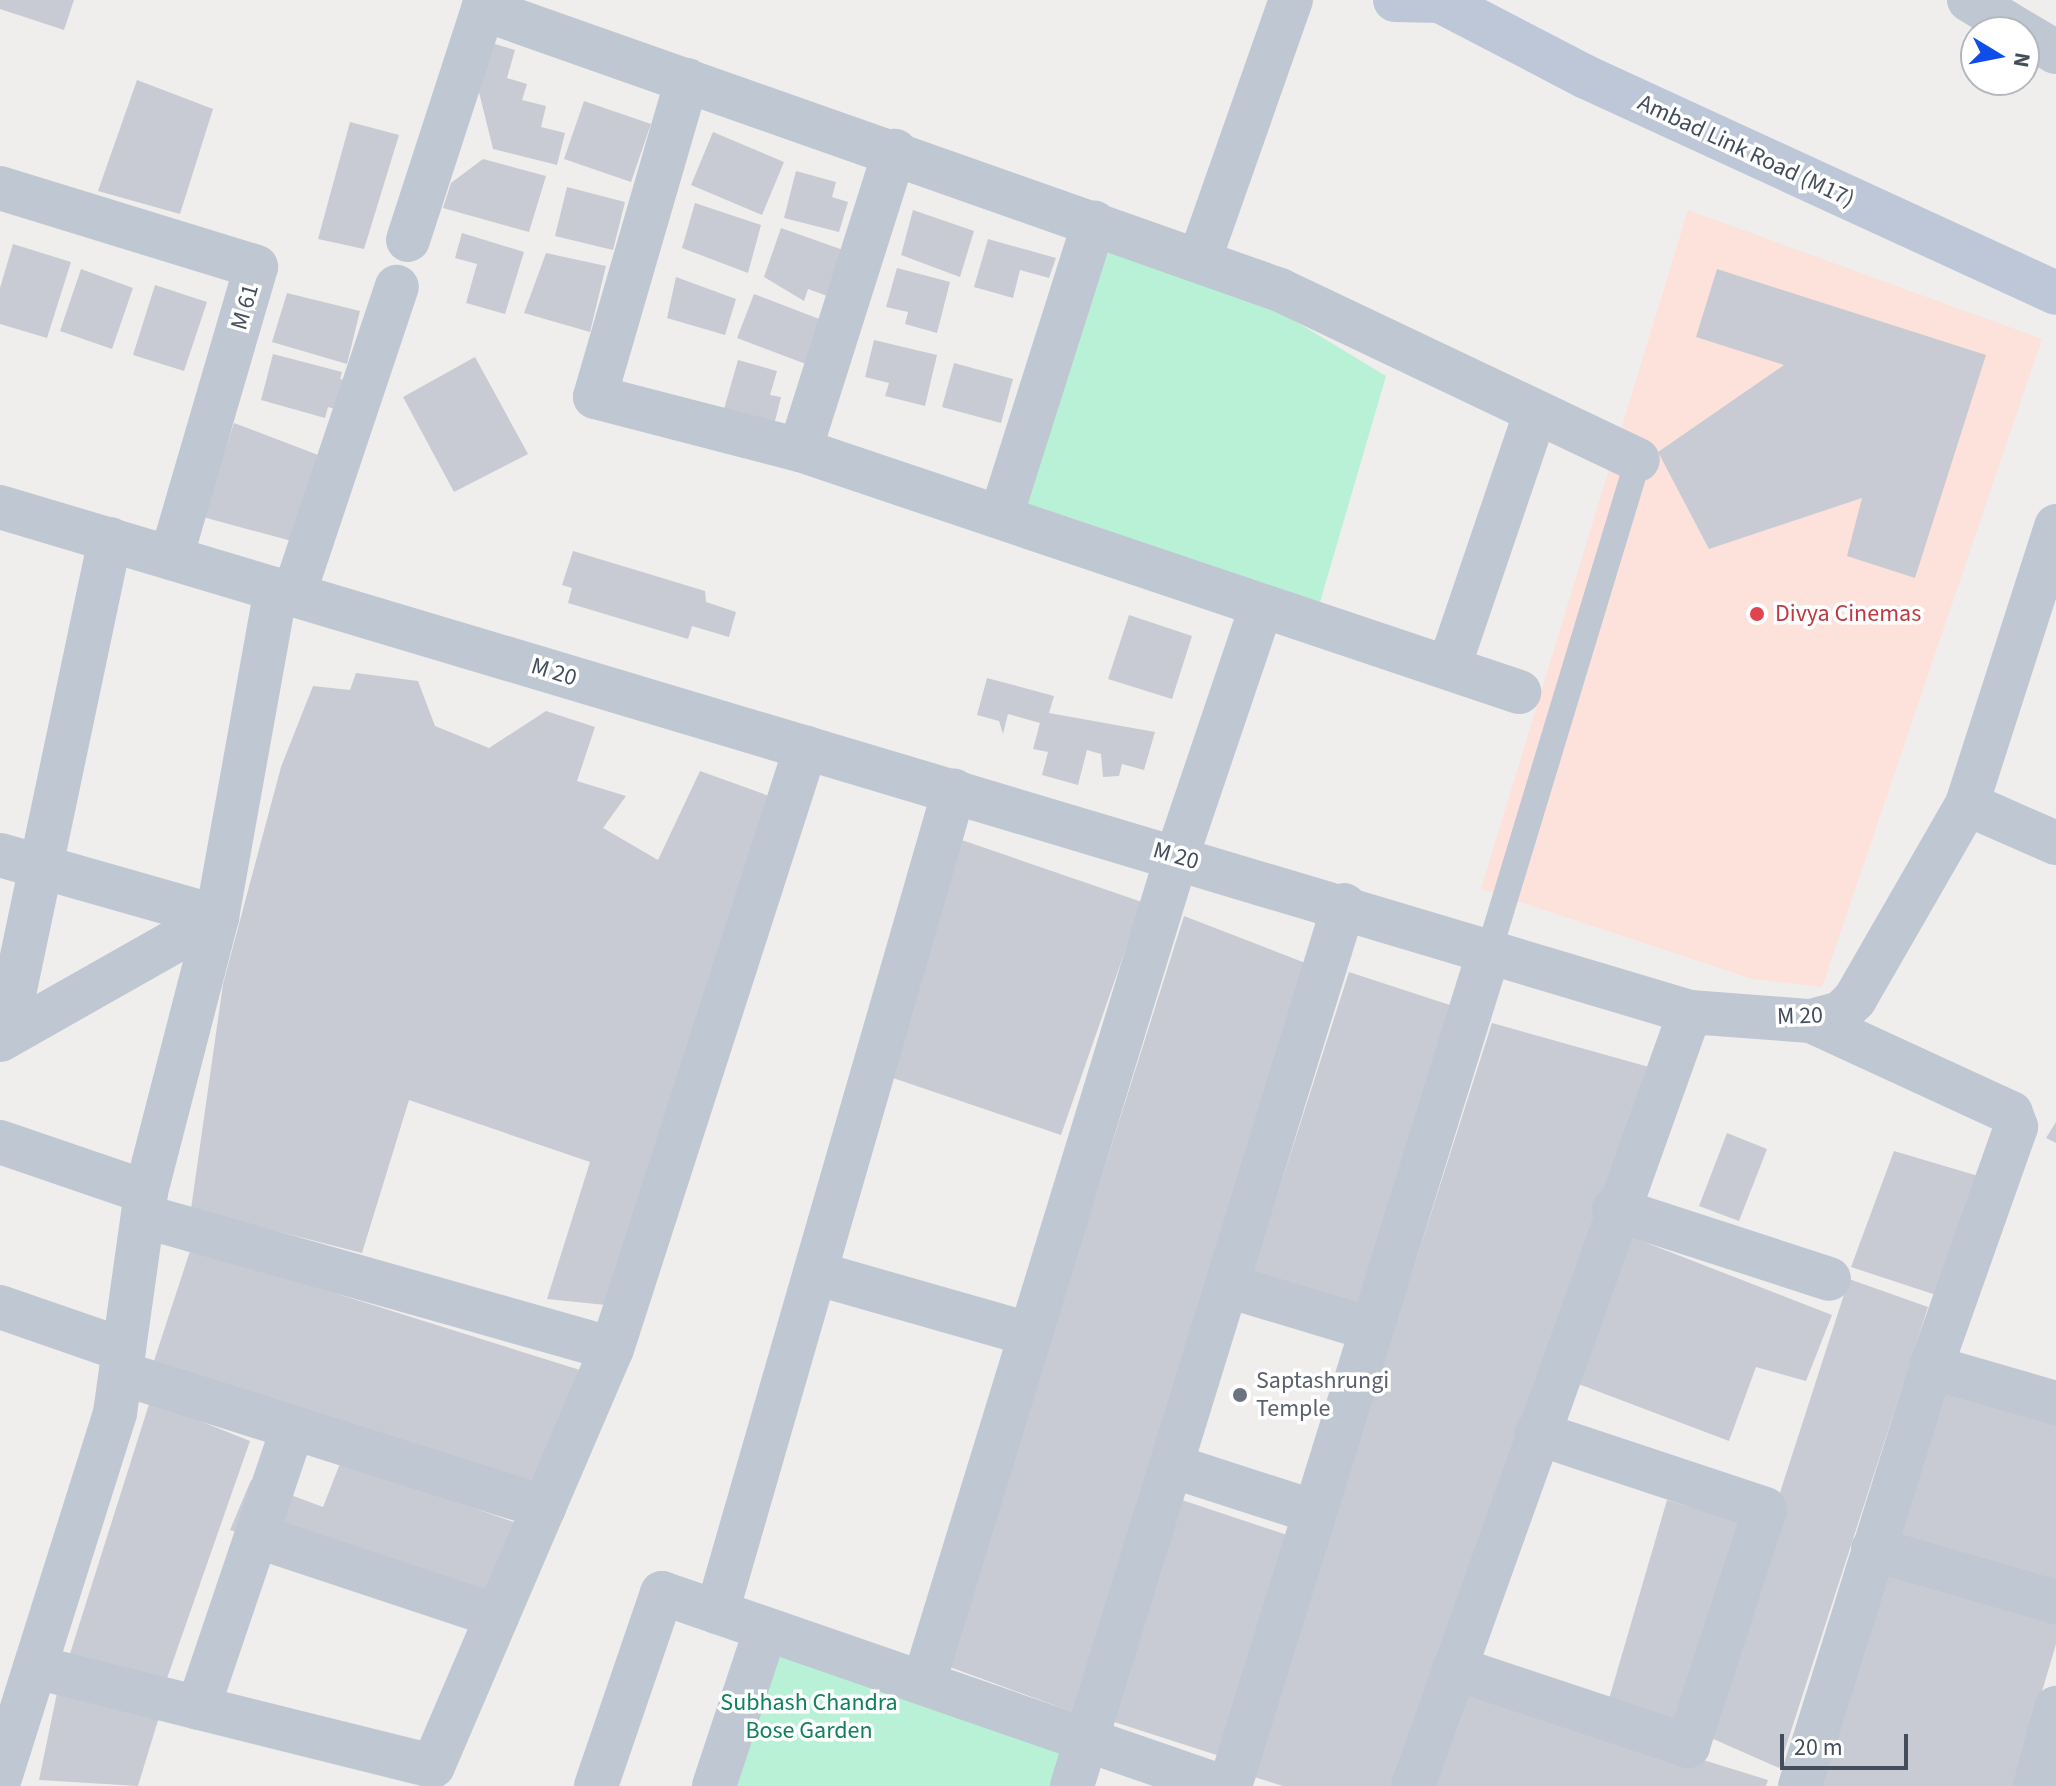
<!DOCTYPE html>
<style>
body{margin:0}
#map{position:relative;width:2056px;height:1786px;overflow:hidden;background:#f0eded;font-family:"Source Sans 3",sans-serif}
div>[style]{position:absolute}
.medical>*{inset:0;background:#fce2db}
.green>*{inset:0;background:#b8f1d6}
.building>*{inset:0;background:#c8cbd3}
.service>*{height:26px;margin:-13px;padding:0 13px;transform-origin:13px;border-radius:13px;background:#bfc7d3}
.minor>*{height:44px;margin:-22px;padding:0 22px;transform-origin:22px;border-radius:22px;background:#bfc7d3}
.tertiary>*{height:44px;margin:-22px;padding:0 22px;transform-origin:22px;border-radius:22px;background:#bfc7d3}
.secondary>*{height:44px;margin:-22px;padding:0 22px;transform-origin:22px;border-radius:22px;background:#bec7d8}
.dots>*{width:22px;height:22px;translate:-50% -50%;box-sizing:border-box;border:4px solid #fff;border-radius:50%}
span{translate:-50% -50%;white-space:nowrap;text-align:center;line-height:1.15;-webkit-text-stroke:7px #fff;paint-order:stroke}
.street-label{font-size:24px;color:#444d5c}
.health-label{font-size:24px;color:#be3a42}
.left{translate:0 -50%;text-align:left}
.worship-label{font-size:24px;color:#5b616d}
.park-label{font-size:24px;color:#118159}
.north{position:absolute;left:1960px;top:16px;width:80px;height:80px;box-sizing:border-box;background:#fff;border:2px solid #b4b8be;border-radius:50%;rotate:100deg;font-size:22px;font-weight:700;line-height:32px;text-align:center;color:#444d5c}
.north::after{content:'';display:block;margin:auto;width:28px;height:36px;background:#0e4de9;clip-path:polygon(50% 0,100% 100%,50% 72%,0 100%)}
.scale{position:absolute;left:1780px;top:1734px;width:128px;height:36px;box-sizing:border-box;border:4px solid #444d5c;border-top:0;padding-left:10px;font-size:24px;line-height:28px;white-space:nowrap;color:#444d5c;-webkit-text-stroke:6px #fff;paint-order:stroke}
</style>
<div id="map">
<div class="medical">
<i style="clip-path:polygon(1688px 210px,2042px 339px,1822px 987px,1752px 979px,1481px 889px)"></i>
</div>
<div class="green">
<i style="clip-path:polygon(1103px 243px,1237px 286px,1386px 376px,1318px 609px,1015px 514px)"></i>
<i style="clip-path:polygon(766px 1629px,1087px 1740px,1072px 1786px,714px 1786px)"></i>
</div>
<div class="building">
<i style="clip-path:polygon(0 0,74px 0,64px 30px,0 9px)"></i>
<i style="clip-path:polygon(488px 42px,515px 50px,507px 78px,527px 84px,522px 100px,546px 106px,541px 127px,565px 133px,557px 165px,493px 149px,477px 84px)"></i>
<i style="clip-path:polygon(137px 80px,213px 109px,180px 214px,98px 191px)"></i>
<i style="clip-path:polygon(584px 101px,651px 124px,631px 182px,564px 159px)"></i>
<i style="clip-path:polygon(350px 122px,399px 135px,364px 249px,318px 239px)"></i>
<i style="clip-path:polygon(713px 132px,784px 162px,762px 215px,691px 185px)"></i>
<i style="clip-path:polygon(483px 159px,546px 176px,529px 232px,443px 208px,451px 183px)"></i>
<i style="clip-path:polygon(796px 171px,836px 182px,832px 197px,848px 202px,839px 232px,784px 218px)"></i>
<i style="clip-path:polygon(567px 187px,625px 202px,613px 250px,555px 236px)"></i>
<i style="clip-path:polygon(695px 203px,761px 225px,748px 273px,682px 248px)"></i>
<i style="clip-path:polygon(913px 210px,974px 231px,960px 277px,901px 255px)"></i>
<i style="clip-path:polygon(781px 228px,846px 251px,830px 297px,808px 289px,804px 301px,764px 277px)"></i>
<i style="clip-path:polygon(462px 233px,524px 252px,505px 314px,466px 303px,477px 264px,455px 258px)"></i>
<i style="clip-path:polygon(988px 239px,1056px 258px,1049px 278px,1020px 270px,1013px 298px,974px 287px)"></i>
<i style="clip-path:polygon(13px 244px,71px 262px,47px 338px,0 324px,0 288px)"></i>
<i style="clip-path:polygon(546px 253px,606px 266px,590px 332px,524px 313px)"></i>
<i style="clip-path:polygon(897px 268px,950px 282px,937px 333px,905px 324px,908px 312px,886px 307px)"></i>
<i style="clip-path:polygon(81px 269px,133px 288px,112px 349px,60px 331px)"></i>
<i style="clip-path:polygon(1717px 269px,1986px 355px,1915px 578px,1847px 556px,1862px 498px,1709px 549px,1658px 452px,1784px 365px,1696px 337px)"></i>
<i style="clip-path:polygon(676px 277px,736px 299px,725px 335px,667px 318px)"></i>
<i style="clip-path:polygon(155px 285px,207px 302px,184px 371px,133px 355px)"></i>
<i style="clip-path:polygon(287px 293px,360px 311px,347px 364px,272px 342px)"></i>
<i style="clip-path:polygon(754px 294px,827px 322px,811px 366px,737px 338px)"></i>
<i style="clip-path:polygon(874px 340px,937px 355px,925px 406px,885px 396px,889px 383px,865px 377px)"></i>
<i style="clip-path:polygon(273px 354px,342px 372px,340px 379px,350px 381px,342px 411px,328px 407px,325px 418px,261px 400px)"></i>
<i style="clip-path:polygon(475px 357px,528px 454px,454px 492px,403px 397px)"></i>
<i style="clip-path:polygon(738px 360px,777px 371px,770px 395px,781px 397px,773px 429px,724px 409px)"></i>
<i style="clip-path:polygon(954px 363px,1013px 379px,1001px 423px,942px 407px)"></i>
<i style="clip-path:polygon(234px 423px,326px 458px,295px 542px,203px 517px)"></i>
<i style="clip-path:polygon(573px 551px,705px 591px,706px 602px,736px 612px,729px 637px,692px 626px,688px 639px,568px 603px,572px 588px,562px 585px)"></i>
<i style="clip-path:polygon(1129px 615px,1192px 636px,1172px 699px,1108px 679px)"></i>
<i style="clip-path:polygon(356px 673px,418px 681px,435px 726px,489px 748px,546px 711px,595px 727px,577px 781px,626px 796px,603px 828px,658px 860px,700px 771px,772px 797px,625px 1307px,547px 1299px,590px 1162px,409px 1100px,362px 1253px,191px 1209px,223px 984px,281px 767px,313px 686px,350px 690px)"></i>
<i style="clip-path:polygon(987px 678px,1054px 696px,1049px 713px,1155px 732px,1144px 770px,1122px 764px,1119px 776px,1103px 777px,1101px 754px,1087px 750px,1078px 785px,1042px 775px,1048px 752px,1033px 749px,1040px 723px,1008px 714px,1003px 734px,999px 721px,977px 715px)"></i>
<i style="clip-path:polygon(953px 837px,1142px 902px,1061px 1135px,890px 1077px)"></i>
<i style="clip-path:polygon(1184px 916px,1313px 966px,1078px 1714px,947px 1666px)"></i>
<i style="clip-path:polygon(1349px 972px,1459px 1008px,1364px 1316px,1249px 1283px)"></i>
<i style="clip-path:polygon(1492px 1023px,1649px 1067px,1404px 1786px,1283px 1786px,1251px 1776px)"></i>
<i style="clip-path:polygon(2056px 1122px,2056px 1143px,2046px 1138px)"></i>
<i style="clip-path:polygon(1727px 1133px,1767px 1149px,1739px 1221px,1699px 1206px)"></i>
<i style="clip-path:polygon(1894px 1151px,1985px 1178px,1939px 1296px,1851px 1267px)"></i>
<i style="clip-path:polygon(1616px 1231px,1832px 1315px,1806px 1381px,1756px 1367px,1729px 1441px,1568px 1380px)"></i>
<i style="clip-path:polygon(191px 1248px,580px 1370px,532px 1490px,151px 1370px)"></i>
<i style="clip-path:polygon(1849px 1279px,1928px 1307px,1779px 1768px,1702px 1734px)"></i>
<i style="clip-path:polygon(1944px 1387px,2056px 1424px,2056px 1583px,1895px 1537px)"></i>
<i style="clip-path:polygon(150px 1401px,250px 1441px,164px 1687px,68px 1660px)"></i>
<i style="clip-path:polygon(341px 1461px,525px 1526px,484px 1624px,230px 1530px,251px 1480px,323px 1507px)"></i>
<i style="clip-path:polygon(1182px 1500px,1296px 1538px,1229px 1759px,1105px 1719px)"></i>
<i style="clip-path:polygon(1667px 1500px,1749px 1525px,1683px 1730px,1607px 1706px)"></i>
<i style="clip-path:polygon(1890px 1568px,2056px 1615px,2056px 1644px,2014px 1786px,1822px 1786px)"></i>
<i style="clip-path:polygon(1461px 1685px,1768px 1780px,1766px 1786px,1427px 1786px)"></i>
<i style="clip-path:polygon(58px 1688px,159px 1717px,138px 1786px,39px 1780px)"></i>
</div>
<div class="service">
<i style="left:1490px;top:948px;width:510px;rotate:-73.13deg"></i>
</div>
<div class="minor">
<i style="left:1969px;top:0;width:62px;rotate:31.1deg"></i>
<i style="left:483px;top:9px;width:845px;rotate:19.42deg"></i>
<i style="left:1280px;top:290px;width:396px;rotate:25.4deg"></i>
<i style="left:2024px;top:33px;width:37px;rotate:31deg"></i>
<i style="left:687px;top:80px;width:330px;rotate:106.2deg"></i>
<i style="left:595px;top:397px;width:212px;rotate:14.5deg"></i>
<i style="left:800px;top:450px;width:759px;rotate:18.6deg"></i>
<i style="left:0;top:188px;width:268px;rotate:17.1deg"></i>
<i style="left:256px;top:267px;width:303px;rotate:106.3deg"></i>
<i style="left:408px;top:240px;width:252px;rotate:-72deg"></i>
<i style="left:1199px;top:261px;width:277px;rotate:-70.6deg"></i>
<i style="left:800px;top:450px;width:314px;rotate:-72.4deg"></i>
<i style="left:1001px;top:516px;width:308px;rotate:-72.4deg"></i>
<i style="left:294px;top:594px;width:324px;rotate:-71.5deg"></i>
<i style="left:1450px;top:664px;width:266px;rotate:-71.2deg"></i>
<i style="left:1967px;top:804px;width:97px;rotate:23.7deg"></i>
<i style="left:0;top:855px;width:226px;rotate:15.9deg"></i>
<i style="left:5px;top:1037px;width:509px;rotate:-78.09deg"></i>
<i style="left:0;top:1040px;width:249px;rotate:-29.5deg"></i>
<i style="left:0;top:1142px;width:154px;rotate:18.9deg"></i>
<i style="left:1614px;top:1209px;width:226px;rotate:18deg"></i>
<i style="left:143px;top:1216px;width:487px;rotate:15.8deg"></i>
<i style="left:815px;top:1273px;width:223px;rotate:15.9deg"></i>
<i style="left:1228px;top:1286px;width:149px;rotate:16.7deg"></i>
<i style="left:0;top:1307px;width:131px;rotate:19.1deg"></i>
<i style="left:1931px;top:1367px;width:130px;rotate:16.1deg"></i>
<i style="left:121px;top:1373px;width:444px;rotate:17.6deg"></i>
<i style="left:1172px;top:1466px;width:149px;rotate:17.9deg"></i>
<i style="left:259px;top:1537px;width:251px;rotate:18.4deg"></i>
<i style="left:1873px;top:1549px;width:191px;rotate:16.2deg"></i>
<i style="left:717px;top:1612px;width:855px;rotate:-73.9deg"></i>
<i style="left:35px;top:1667px;width:410px;rotate:14deg"></i>
<i style="left:433px;top:1766px;width:454px;rotate:-66.8deg"></i>
<i style="left:612px;top:1349px;width:632px;rotate:-72.14deg"></i>
<i style="left:1454px;top:1668px;width:247px;rotate:18.4deg"></i>
<i style="left:1688px;top:1746px;width:249px;rotate:-72deg"></i>
<i style="left:1765px;top:1509px;width:241px;rotate:-161.6deg"></i>
<i style="left:924px;top:1682px;width:864px;rotate:-72.97deg"></i>
<i style="left:1177px;top:856px;width:259px;rotate:-71.3deg"></i>
<i style="left:198px;top:1708px;width:296px;rotate:-71.3deg"></i>
<i style="left:0;top:1778px;width:383px;rotate:-72.5deg"></i>
<i style="left:115px;top:1413px;width:223px;rotate:-82deg"></i>
<i style="left:146px;top:1192px;width:284px;rotate:-75.5deg"></i>
<i style="left:217px;top:917px;width:333px;rotate:-79.8deg"></i>
<i style="left:596px;top:1786px;width:204px;rotate:-71.1deg"></i>
<i style="left:662px;top:1593px;width:590px;rotate:19.08deg"></i>
<i style="left:714px;top:1786px;width:165px;rotate:-71.7deg"></i>
<i style="left:1072px;top:1786px;width:922px;rotate:-72.84deg"></i>
<i style="left:1230px;top:1786px;width:877px;rotate:-72.76deg"></i>
<i style="left:1413px;top:1786px;width:822px;rotate:-70.31deg"></i>
<i style="left:1800px;top:1786px;width:439px;rotate:-72.6deg"></i>
<i style="left:1931px;top:1367px;width:255px;rotate:-70.5deg"></i>
<i style="left:2016px;top:1127px;width:15px;rotate:-110deg"></i>
<i style="left:2011px;top:1113px;width:220px;rotate:-155.3deg"></i>
<i style="left:2035px;top:1786px;width:81px;rotate:-74.9deg"></i>
</div>
<div class="tertiary">
<i style="left:0;top:507px;width:1764px;rotate:16.64deg"></i>
<i style="left:1690px;top:1012px;width:121px;rotate:4.3deg"></i>
<i style="left:1811px;top:1021px;width:31px;rotate:-15deg"></i>
<i style="left:1841px;top:1013px;width:20px;rotate:-45deg"></i>
<i style="left:1855px;top:999px;width:225px;rotate:-60.1deg"></i>
<i style="left:1967px;top:804px;width:292px;rotate:-72.2deg"></i>
</div>
<div class="secondary">
<i style="left:1395px;top:0;width:46px;rotate:1.2deg"></i>
<i style="left:1438px;top:0;width:167px;rotate:27.5deg"></i>
<i style="left:1586px;top:77px;width:517px;rotate:24.68deg"></i>
</div>
<div class="dots">
<i style="left:1757px;top:614px;background:#e0444e"></i>
<i style="left:1240px;top:1395px;background:#6b7280"></i>
</div>
<div class="street-label">
<span style="left:1746px;top:151px;rotate:25deg">Ambad Link Road (M17)</span>
<span style="left:245px;top:307px;rotate:-74deg">M 61</span>
<span style="left:554px;top:672px;rotate:17deg">M 20</span>
<span style="left:1176px;top:856px;rotate:16deg">M 20</span>
<span style="left:1800px;top:1016px;rotate:-2deg">M 20</span>
</div>
<div class="health-label">
<span class="left" style="left:1775px;top:614px">Divya Cinemas</span>
</div>
<div class="worship-label">
<span class="left" style="left:1256px;top:1395px">Saptashrungi<br>Temple</span>
</div>
<div class="park-label">
<span style="left:809px;top:1717px">Subhash Chandra<br>Bose Garden</span>
</div>
<div class="north">N</div>
<div class="scale">20 m</div>
</div>
